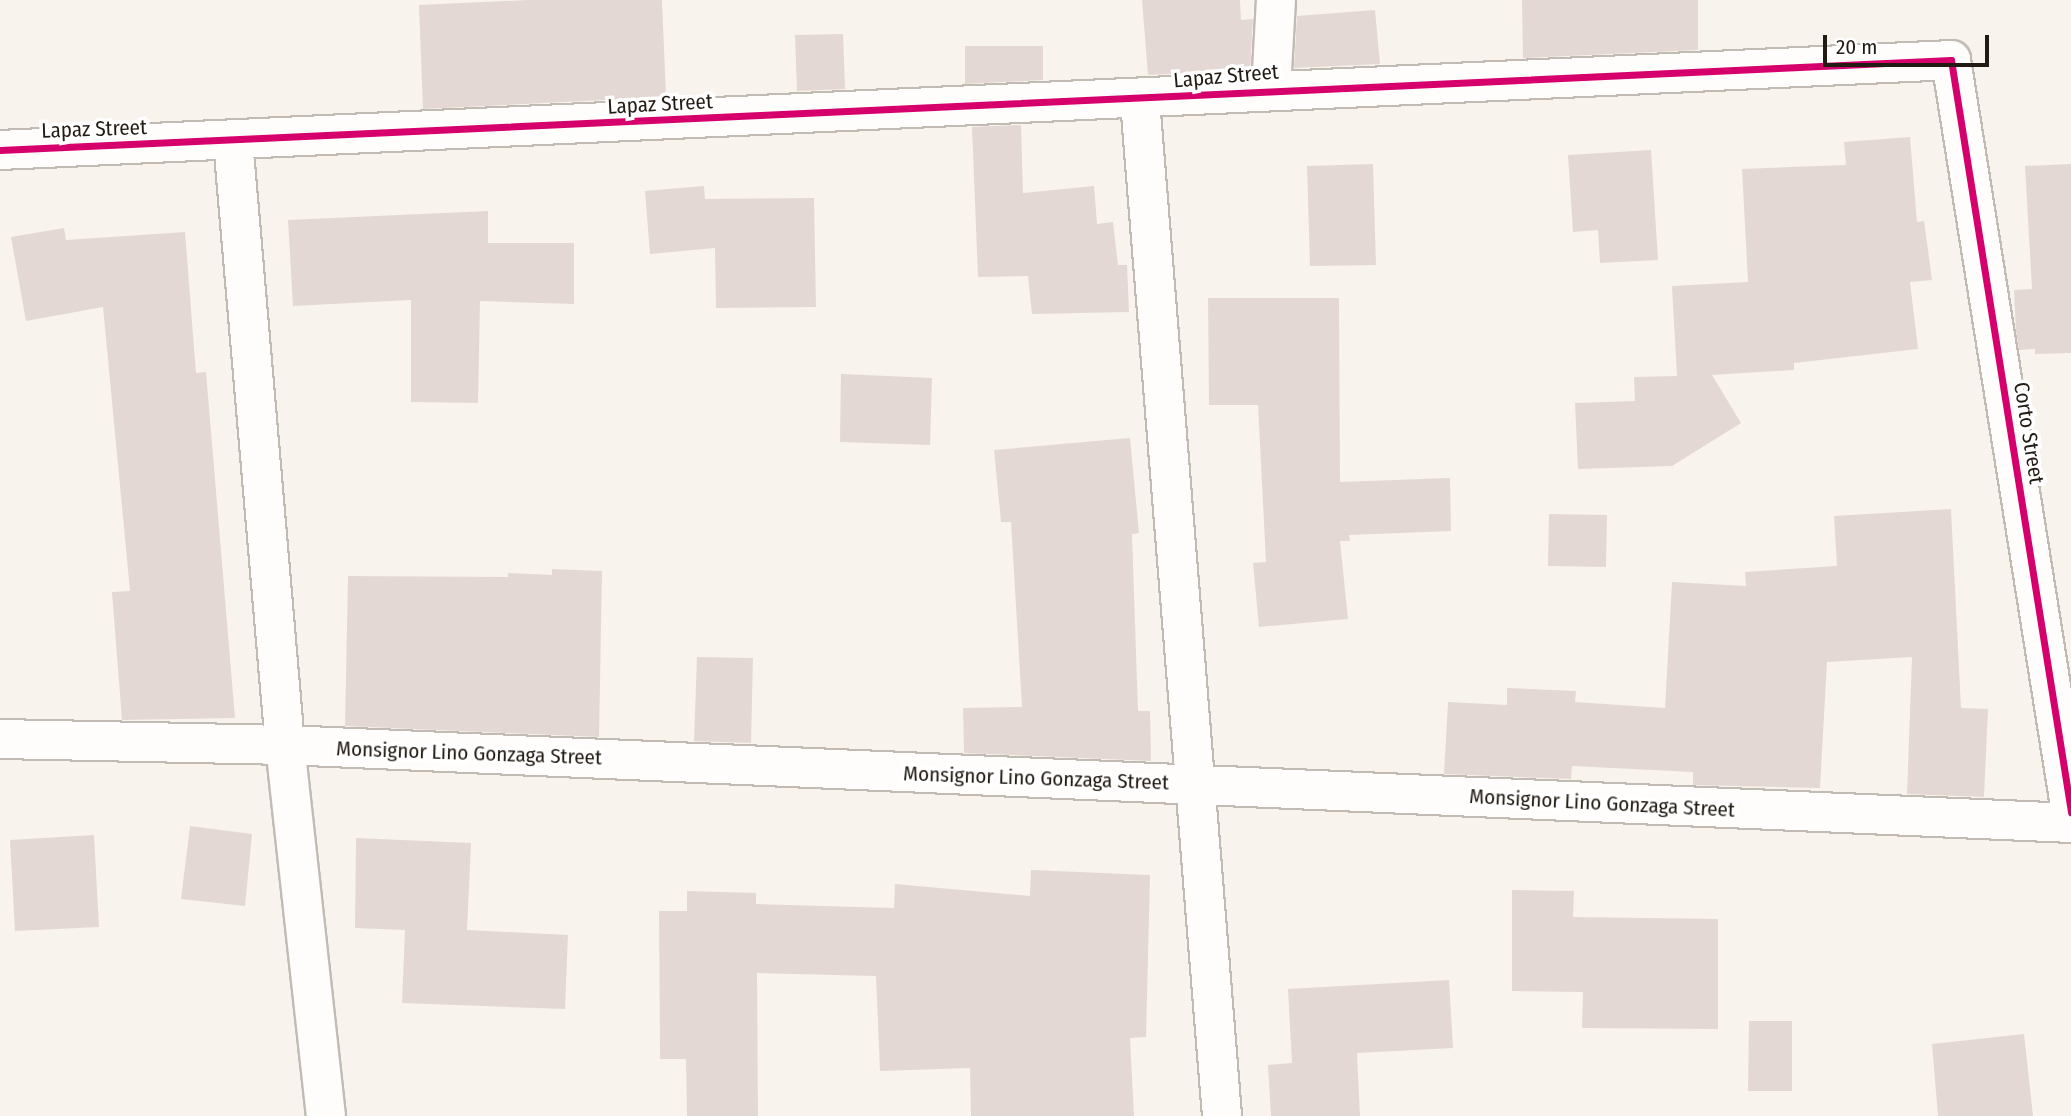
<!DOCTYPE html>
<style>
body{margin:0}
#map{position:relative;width:2071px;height:1116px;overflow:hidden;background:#f9f3ed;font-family:"Fira Sans Condensed",sans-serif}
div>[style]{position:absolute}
.building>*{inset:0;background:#e4d8d4}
.roads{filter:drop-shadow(2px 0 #c1bbb4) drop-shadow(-2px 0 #c1bbb4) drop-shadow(0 2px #c1bbb4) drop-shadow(0 -2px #c1bbb4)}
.minor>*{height:38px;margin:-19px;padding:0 19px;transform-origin:19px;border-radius:19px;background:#fefdfc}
.cycleway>*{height:7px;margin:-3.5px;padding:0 3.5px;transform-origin:3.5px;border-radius:3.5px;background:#d6006c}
span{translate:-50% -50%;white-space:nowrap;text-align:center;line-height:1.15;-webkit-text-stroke:7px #fff;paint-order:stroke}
.street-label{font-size:21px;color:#221b13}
.scale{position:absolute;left:1823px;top:35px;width:166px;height:32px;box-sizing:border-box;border:4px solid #221b13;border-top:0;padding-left:9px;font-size:21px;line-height:24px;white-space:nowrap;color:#221b13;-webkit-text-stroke:5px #fff;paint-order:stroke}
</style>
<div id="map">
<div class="building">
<i style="clip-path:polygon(529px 0,662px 0,666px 97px,423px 109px,419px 5px)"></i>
<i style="clip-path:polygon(1142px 0,1240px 0,1241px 20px,1253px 19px,1250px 70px,1148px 75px)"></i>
<i style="clip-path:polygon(1522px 0,1698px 0,1698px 50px,1523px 58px)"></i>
<i style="clip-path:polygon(1375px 10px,1380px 64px,1294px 68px,1297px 16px)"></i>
<i style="clip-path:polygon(843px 34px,845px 89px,797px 91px,795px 35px)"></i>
<i style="clip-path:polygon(965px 46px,1043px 46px,1043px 80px,965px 84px)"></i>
<i style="clip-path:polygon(1021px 125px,1023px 193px,1094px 186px,1097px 224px,1113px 222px,1118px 265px,1127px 265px,1129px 312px,1032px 314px,1028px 276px,978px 277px,972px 127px)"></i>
<i style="clip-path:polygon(1910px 137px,1917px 222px,1924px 221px,1932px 280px,1910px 282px,1918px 349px,1794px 363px,1794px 370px,1712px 375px,1741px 423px,1672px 466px,1578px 469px,1575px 403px,1635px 401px,1634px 377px,1677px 376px,1672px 286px,1748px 282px,1742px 169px,1846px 165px,1844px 142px)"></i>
<i style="clip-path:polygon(1651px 150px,1658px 260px,1600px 263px,1598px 230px,1573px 232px,1568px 155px)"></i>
<i style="clip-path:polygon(1373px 164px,1376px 265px,1310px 266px,1307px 166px)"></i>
<i style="clip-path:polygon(2071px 164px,2071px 353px,2035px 354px,2035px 349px,2019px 350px,2016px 331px,2014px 290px,2032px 289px,2025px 166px)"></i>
<i style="clip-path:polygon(704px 186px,705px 199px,814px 198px,816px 307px,716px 308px,715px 248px,650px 254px,645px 191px)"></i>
<i style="clip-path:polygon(488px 211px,488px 243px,574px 243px,574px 304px,480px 301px,478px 403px,411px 402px,411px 300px,293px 306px,288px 220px)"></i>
<i style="clip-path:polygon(64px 228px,66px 240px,185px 232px,196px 373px,206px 372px,235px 718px,122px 720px,112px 592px,130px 591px,103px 307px,26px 321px,11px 237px)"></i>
<i style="clip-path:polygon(1208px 298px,1339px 298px,1340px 482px,1450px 478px,1451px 531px,1349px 535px,1350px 541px,1340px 541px,1348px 619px,1259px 627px,1253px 563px,1266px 562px,1258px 405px,1209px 405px)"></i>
<i style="clip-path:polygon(841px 374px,932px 378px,930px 445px,840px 442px)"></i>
<i style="clip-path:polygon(1130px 438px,1139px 533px,1132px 534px,1138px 711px,1150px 711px,1151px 761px,964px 753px,963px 708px,1022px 707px,1011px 522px,1001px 522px,994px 450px)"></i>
<i style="clip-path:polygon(1951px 509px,1961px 708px,1988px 709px,1984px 797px,1907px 794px,1912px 657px,1827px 662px,1820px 788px,1693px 785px,1693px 772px,1572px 766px,1571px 779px,1444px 774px,1448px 702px,1507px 705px,1507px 688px,1576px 691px,1575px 702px,1665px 708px,1672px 582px,1746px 586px,1745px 572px,1837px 566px,1834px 516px)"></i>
<i style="clip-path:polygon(1549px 514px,1607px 515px,1606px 567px,1548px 566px)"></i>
<i style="clip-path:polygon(552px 569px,602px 571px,599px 737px,345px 726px,348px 576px,508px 577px,508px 573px,552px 575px)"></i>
<i style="clip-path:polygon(697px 657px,753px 658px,751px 743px,694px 741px)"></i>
<i style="clip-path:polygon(190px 826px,252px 834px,245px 906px,181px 899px)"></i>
<i style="clip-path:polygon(94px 835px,99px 927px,15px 931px,10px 840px)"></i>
<i style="clip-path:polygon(356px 838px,471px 843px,467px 930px,568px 935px,565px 1009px,402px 1003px,405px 930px,355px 928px)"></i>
<i style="clip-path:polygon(1031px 870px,1150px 875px,1146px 1037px,1130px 1038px,1134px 1116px,971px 1116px,970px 1068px,880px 1071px,876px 976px,757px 973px,758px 1116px,687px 1116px,686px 1059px,660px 1059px,659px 911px,687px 911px,687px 891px,756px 893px,756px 904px,894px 908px,895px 884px,1030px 896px)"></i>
<i style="clip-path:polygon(1512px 890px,1574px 891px,1573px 917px,1718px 919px,1718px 1029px,1582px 1028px,1583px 992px,1512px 991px)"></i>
<i style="clip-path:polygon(1449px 980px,1453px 1048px,1357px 1053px,1360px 1116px,1271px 1116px,1268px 1065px,1292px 1063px,1288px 989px)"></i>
<i style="clip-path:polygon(1749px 1021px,1792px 1021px,1792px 1091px,1748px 1091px)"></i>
<i style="clip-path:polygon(2024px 1034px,2033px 1116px,1938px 1116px,1932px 1044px)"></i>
</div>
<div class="roads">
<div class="minor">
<i style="left:1271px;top:89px;width:89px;rotate:-86.8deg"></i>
<i style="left:1140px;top:101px;width:1018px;rotate:85.38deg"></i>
<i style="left:233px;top:141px;width:606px;rotate:85.08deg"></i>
<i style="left:285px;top:745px;width:373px;rotate:83.7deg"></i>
<i style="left:0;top:150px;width:1953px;rotate:-2.64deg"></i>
<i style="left:1951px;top:60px;width:762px;rotate:80.93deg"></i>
<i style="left:0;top:739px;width:285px;rotate:1.2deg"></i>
<i style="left:285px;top:745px;width:1788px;rotate:2.5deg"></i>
</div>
</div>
<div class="cycleway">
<i style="left:0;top:150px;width:1953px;rotate:-2.64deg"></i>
<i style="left:1951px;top:60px;width:762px;rotate:80.93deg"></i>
</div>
<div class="street-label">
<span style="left:1226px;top:76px;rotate:-5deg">Lapaz Street</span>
<span style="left:660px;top:104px;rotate:-3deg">Lapaz Street</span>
<span style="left:94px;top:129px;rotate:-2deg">Lapaz Street</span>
<span style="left:2029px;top:433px;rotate:81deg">Corto Street</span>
<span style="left:469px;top:753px;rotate:2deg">Monsignor Lino Gonzaga Street</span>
<span style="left:1036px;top:778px;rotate:2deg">Monsignor Lino Gonzaga Street</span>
<span style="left:1602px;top:803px;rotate:3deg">Monsignor Lino Gonzaga Street</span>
</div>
<div class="scale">20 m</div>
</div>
